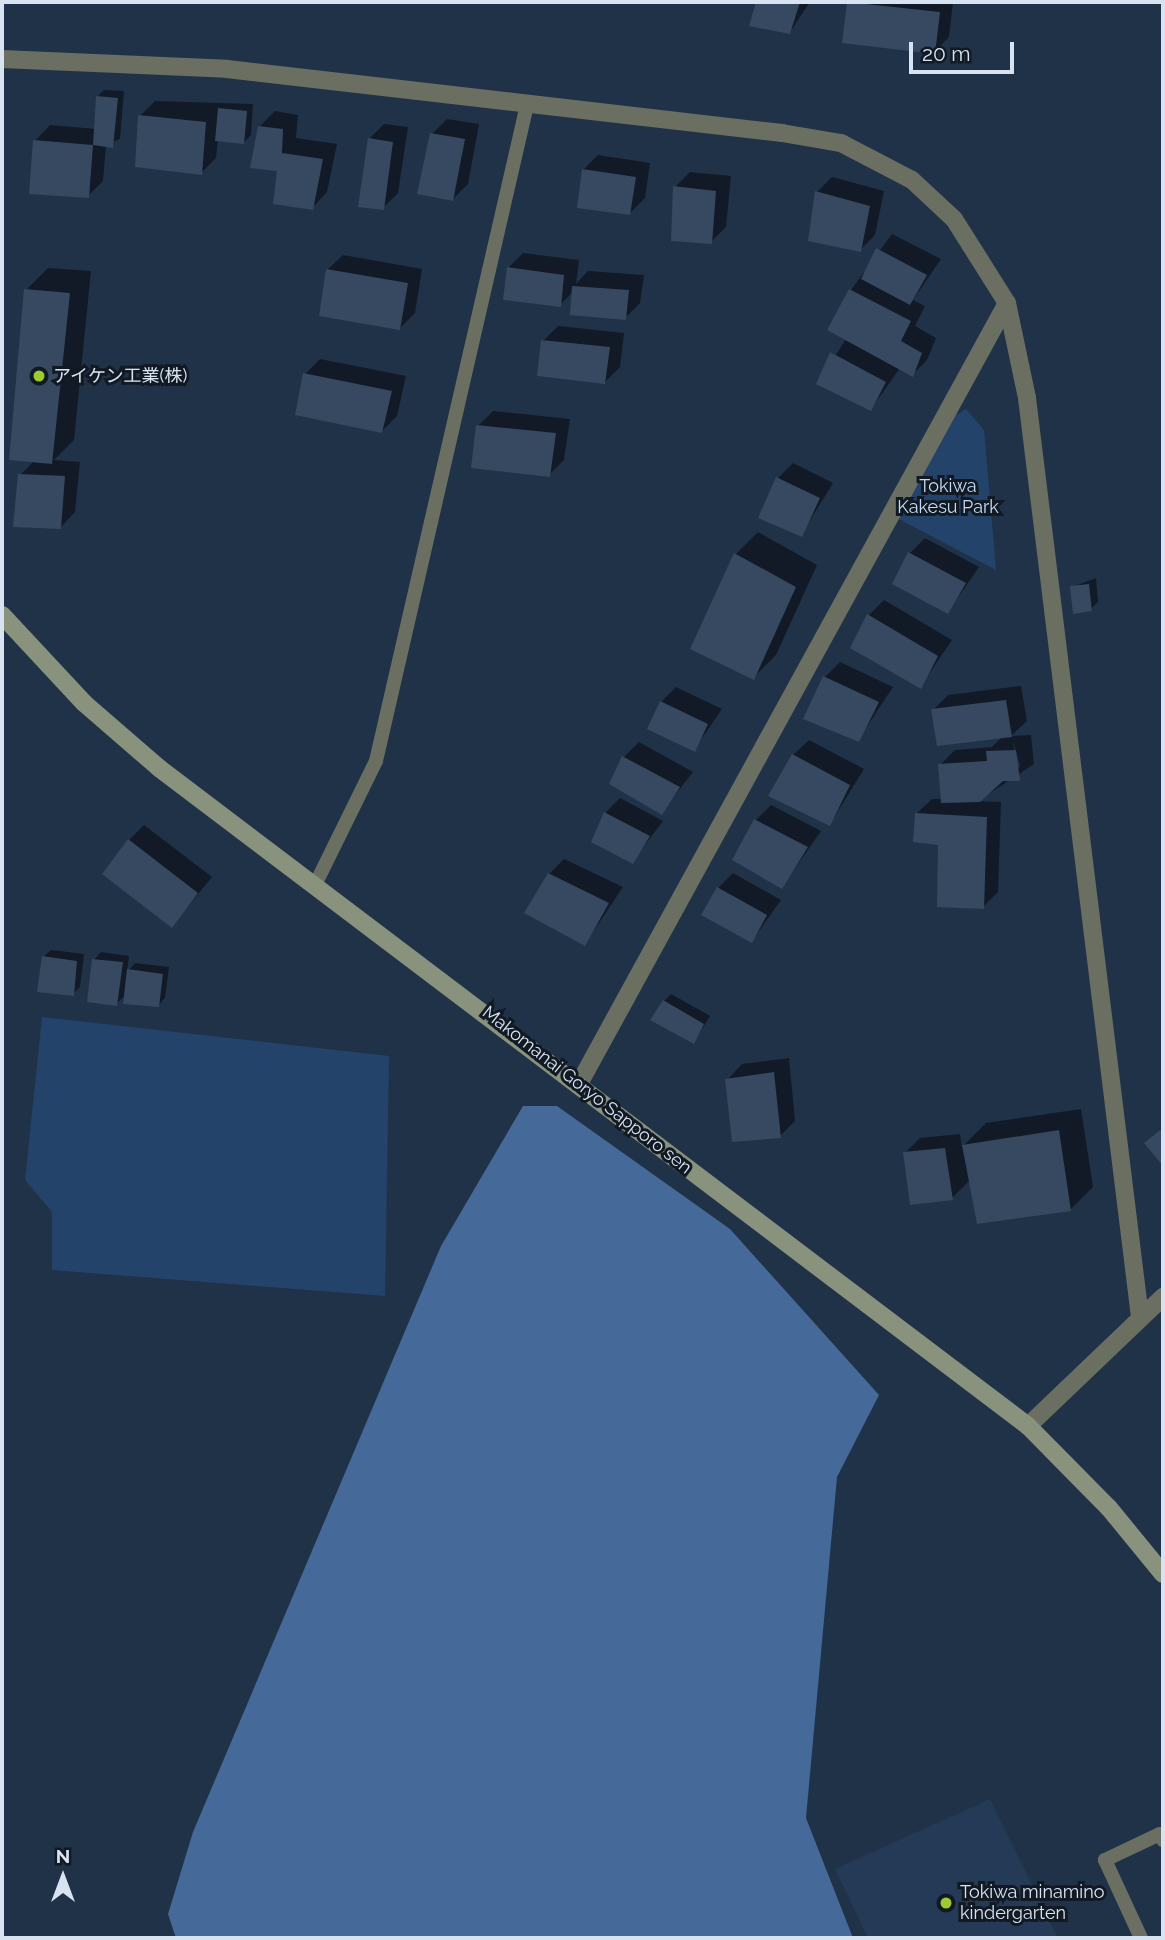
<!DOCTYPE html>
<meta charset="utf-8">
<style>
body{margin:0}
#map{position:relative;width:1165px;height:1940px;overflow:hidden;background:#203248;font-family:Raleway,"Noto Sans JP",sans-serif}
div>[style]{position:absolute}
.built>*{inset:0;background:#243a56}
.green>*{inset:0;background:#23436b}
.forest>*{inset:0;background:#456998}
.shadow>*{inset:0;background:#0007}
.building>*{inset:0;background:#364961}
.service>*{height:14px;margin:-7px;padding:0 7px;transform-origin:7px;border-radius:7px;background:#6a6f62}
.minor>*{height:18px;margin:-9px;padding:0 9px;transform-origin:9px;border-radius:9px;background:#6a6f62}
.secondary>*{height:18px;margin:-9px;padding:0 9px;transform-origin:9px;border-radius:9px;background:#89927d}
.dots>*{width:19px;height:19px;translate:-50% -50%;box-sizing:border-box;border:4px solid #111923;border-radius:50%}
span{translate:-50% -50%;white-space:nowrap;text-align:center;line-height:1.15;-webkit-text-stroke:6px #111923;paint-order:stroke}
.poi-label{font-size:18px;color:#d8e3f2}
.left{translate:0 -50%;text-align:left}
.park-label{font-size:18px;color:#c4daf7}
.street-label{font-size:18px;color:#d8e3f2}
.frame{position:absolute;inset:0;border:4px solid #d8e3f2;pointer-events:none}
.north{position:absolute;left:28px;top:1842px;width:70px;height:70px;-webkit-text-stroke:5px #111923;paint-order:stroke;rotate:0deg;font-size:19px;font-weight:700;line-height:28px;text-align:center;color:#d8e3f2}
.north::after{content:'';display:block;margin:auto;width:24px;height:32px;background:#d8e3f2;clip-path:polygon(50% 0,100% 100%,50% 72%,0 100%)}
.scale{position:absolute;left:909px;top:42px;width:105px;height:32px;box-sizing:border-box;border:4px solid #d8e3f2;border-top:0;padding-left:9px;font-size:21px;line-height:24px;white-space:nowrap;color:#d8e3f2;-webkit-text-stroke:5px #111923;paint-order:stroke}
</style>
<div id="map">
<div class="built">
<i style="clip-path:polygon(990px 1799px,1058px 1938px,868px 1938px,835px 1869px)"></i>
</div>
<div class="green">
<i style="clip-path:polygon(966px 409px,984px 430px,996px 570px,893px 516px,934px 429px)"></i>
<i style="clip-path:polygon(42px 1017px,389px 1056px,385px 1296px,52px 1270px,52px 1212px,25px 1180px)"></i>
</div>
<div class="forest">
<i style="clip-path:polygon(523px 1106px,557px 1106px,730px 1229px,879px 1395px,837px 1477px,806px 1818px,853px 1938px,176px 1938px,168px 1914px,193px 1832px,441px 1246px)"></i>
</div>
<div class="shadow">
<i style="clip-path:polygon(758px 2px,810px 2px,790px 32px,752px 24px)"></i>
<i style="clip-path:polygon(848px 2px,953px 2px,949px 37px,934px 52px,844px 42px)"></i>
<i style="clip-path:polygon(104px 90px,124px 91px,120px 139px,106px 145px,103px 181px,88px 196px,35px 141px,50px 125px,96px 129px,97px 97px)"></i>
<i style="clip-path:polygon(155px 101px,253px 104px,251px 135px,244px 142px,218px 139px,216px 158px,201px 173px,140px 116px)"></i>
<i style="clip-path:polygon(275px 111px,298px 115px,296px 138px,337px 144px,327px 192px,312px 208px,279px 169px,259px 127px)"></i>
<i style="clip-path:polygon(447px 119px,479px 124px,468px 184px,453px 199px,432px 134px)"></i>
<i style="clip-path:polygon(384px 124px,408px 127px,398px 193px,383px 208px,369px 139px)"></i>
<i style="clip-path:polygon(598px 155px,650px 163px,645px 198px,630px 213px,583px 170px)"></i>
<i style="clip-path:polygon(690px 172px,731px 176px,726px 227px,711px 242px,675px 187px)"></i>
<i style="clip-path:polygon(832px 177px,884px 191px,875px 235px,860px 250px,817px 192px)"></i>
<i style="clip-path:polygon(892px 234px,941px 259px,913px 300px,925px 306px,915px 326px,936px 338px,927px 360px,912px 375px,900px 368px,871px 409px,818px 383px,846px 339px,851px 290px)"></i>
<i style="clip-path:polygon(523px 253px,579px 260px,576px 284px,588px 271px,644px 275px,640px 303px,625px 318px,573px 292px,560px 305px,508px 268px)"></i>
<i style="clip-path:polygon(343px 255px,422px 269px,415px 313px,400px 328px,327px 270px)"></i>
<i style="clip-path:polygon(48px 268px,91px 271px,74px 440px,54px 460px,80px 462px,75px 512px,60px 528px,20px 475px,34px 461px,26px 290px)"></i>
<i style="clip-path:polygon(558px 326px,624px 333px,620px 367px,605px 382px,543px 341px)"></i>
<i style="clip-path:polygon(320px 359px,406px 376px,397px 416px,382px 431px,305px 374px)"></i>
<i style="clip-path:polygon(493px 411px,570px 419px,564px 460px,549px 475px,478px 426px)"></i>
<i style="clip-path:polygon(793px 463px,833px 483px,801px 535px,760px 517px,778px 478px)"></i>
<i style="clip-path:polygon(758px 532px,817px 565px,776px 655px,753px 678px,736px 554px)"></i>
<i style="clip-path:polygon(925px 538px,979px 567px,948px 612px,910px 553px)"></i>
<i style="clip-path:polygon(1096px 578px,1098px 602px,1091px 609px,1072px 587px)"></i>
<i style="clip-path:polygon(884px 600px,952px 640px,920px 687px,869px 615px)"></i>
<i style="clip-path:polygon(840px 662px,893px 687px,858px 740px,825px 677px)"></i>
<i style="clip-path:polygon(evenodd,1021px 686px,1027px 721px,1011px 736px,1031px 735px,1034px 764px,978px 801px,1001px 802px,998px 892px,983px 907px,916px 814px,932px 799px,943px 799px,940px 765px,955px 750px,992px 747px,1002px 737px,933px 710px,948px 695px,1021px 686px,1013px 741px,1020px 766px,1017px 770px,1013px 741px)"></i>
<i style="clip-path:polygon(676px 687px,722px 709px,694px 750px,661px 702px)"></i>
<i style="clip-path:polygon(809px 740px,864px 769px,830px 824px,793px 755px)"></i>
<i style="clip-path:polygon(639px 742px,693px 772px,662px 812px,624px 757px)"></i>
<i style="clip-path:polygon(620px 798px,663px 821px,632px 862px,605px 813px)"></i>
<i style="clip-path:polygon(771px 805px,821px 831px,782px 887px,756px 820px)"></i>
<i style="clip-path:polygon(144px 825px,212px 877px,172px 926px,129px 840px)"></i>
<i style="clip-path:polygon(564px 859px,623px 887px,585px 944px,549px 874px)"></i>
<i style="clip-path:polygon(733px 873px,781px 900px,752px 941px,718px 888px)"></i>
<i style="clip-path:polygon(51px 950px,84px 954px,80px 987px,73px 994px,43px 957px)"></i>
<i style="clip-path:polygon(101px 952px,129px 956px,127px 972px,135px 963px,169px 967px,165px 998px,158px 1006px,126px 995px,116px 1004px,94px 960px)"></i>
<i style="clip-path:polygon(671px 994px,710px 1016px,694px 1042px,664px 1001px)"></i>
<i style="clip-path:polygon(789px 1058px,795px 1121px,780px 1136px,727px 1080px,742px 1064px)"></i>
<i style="clip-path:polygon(1081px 1109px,1093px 1187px,1071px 1209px,970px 1180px,952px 1198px,905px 1153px,920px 1138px,960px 1134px,962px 1147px,986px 1123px)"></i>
</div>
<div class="building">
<i style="clip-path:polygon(756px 2px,800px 2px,790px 34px,749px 26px)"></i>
<i style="clip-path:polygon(847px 2px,940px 12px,935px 54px,842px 43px)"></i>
<i style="clip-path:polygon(96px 96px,118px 98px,113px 148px,93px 145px,89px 198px,29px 194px,33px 140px,93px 145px)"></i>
<i style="clip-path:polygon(218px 108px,247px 111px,244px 144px,215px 141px)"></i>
<i style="clip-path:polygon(138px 115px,206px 122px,202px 175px,135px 167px)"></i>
<i style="clip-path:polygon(258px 126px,283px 129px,282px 153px,323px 159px,313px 210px,273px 204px,277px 171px,250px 168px)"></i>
<i style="clip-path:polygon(430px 133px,465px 139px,453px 201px,417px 194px)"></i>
<i style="clip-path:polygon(368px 138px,393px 142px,384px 210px,358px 207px)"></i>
<i style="clip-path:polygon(582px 169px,636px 177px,630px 215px,577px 208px)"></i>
<i style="clip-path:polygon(673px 186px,716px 191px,712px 244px,671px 241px)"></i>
<i style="clip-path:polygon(815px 191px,870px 206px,861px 252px,808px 241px)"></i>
<i style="clip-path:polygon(876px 248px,927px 275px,910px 305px,861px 279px)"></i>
<i style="clip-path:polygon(507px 267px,564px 275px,561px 307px,503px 300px)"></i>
<i style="clip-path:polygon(326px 269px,408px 283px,400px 330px,319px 316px)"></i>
<i style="clip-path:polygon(572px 286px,629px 290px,626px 320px,570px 315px)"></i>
<i style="clip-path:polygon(24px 289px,70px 293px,52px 464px,9px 460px)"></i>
<i style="clip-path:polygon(849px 289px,911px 321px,901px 341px,922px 353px,913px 377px,827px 330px)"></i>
<i style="clip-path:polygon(541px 340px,610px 347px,605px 384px,537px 376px)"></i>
<i style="clip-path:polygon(830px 352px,886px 382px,871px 411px,816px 384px)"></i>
<i style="clip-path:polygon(303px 373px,392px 391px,382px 433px,295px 415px)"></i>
<i style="clip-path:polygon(476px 425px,556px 433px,550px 477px,471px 468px)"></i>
<i style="clip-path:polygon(18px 474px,65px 476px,61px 529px,13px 527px)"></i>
<i style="clip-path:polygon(776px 477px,820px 498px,802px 537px,758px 518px)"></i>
<i style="clip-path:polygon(908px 552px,966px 583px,948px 614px,892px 584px)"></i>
<i style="clip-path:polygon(734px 553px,796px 587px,754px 680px,690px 649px)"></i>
<i style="clip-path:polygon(1089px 584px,1092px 611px,1073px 614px,1070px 586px)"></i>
<i style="clip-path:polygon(867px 614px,938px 656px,921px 689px,850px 648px)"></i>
<i style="clip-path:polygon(823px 676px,879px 702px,859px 742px,803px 719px)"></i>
<i style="clip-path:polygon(1006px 700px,1012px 737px,937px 746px,931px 709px)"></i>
<i style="clip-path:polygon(660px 701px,708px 724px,695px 752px,647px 729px)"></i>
<i style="clip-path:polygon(1016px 750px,1020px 781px,1003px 781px,980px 802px,941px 803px,938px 764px,987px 761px,986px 751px)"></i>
<i style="clip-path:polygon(792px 754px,850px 785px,830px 826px,768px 796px)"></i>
<i style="clip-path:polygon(622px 756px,680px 787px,662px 815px,609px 784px)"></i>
<i style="clip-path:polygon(604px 812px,650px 836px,633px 864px,591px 842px)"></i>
<i style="clip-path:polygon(915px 813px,987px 817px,984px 909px,937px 907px,938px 845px,913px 842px)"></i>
<i style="clip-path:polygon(754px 819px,808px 847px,782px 889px,732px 860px)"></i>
<i style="clip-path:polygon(128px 839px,198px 893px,172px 928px,102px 874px)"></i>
<i style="clip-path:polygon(548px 873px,609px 903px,585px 946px,524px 913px)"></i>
<i style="clip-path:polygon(717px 887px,767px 915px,752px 943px,701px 915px)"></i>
<i style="clip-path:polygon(42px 956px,77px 961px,74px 996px,37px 992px)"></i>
<i style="clip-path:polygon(92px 959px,123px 962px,117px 1006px,87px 1002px)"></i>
<i style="clip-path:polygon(127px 969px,163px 974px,159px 1007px,123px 1004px)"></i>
<i style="clip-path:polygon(663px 1000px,704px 1024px,694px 1044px,650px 1020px)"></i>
<i style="clip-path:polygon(774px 1072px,781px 1138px,732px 1142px,725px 1079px)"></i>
<i style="clip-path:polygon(1163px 1128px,1163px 1166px,1144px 1143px)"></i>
<i style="clip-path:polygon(1059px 1130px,1071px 1211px,977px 1224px,962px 1145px)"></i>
<i style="clip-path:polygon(945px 1148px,953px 1200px,910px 1205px,903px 1152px)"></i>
</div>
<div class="service">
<i style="left:316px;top:883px;width:136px;rotate:-63.8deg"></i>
<i style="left:376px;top:761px;width:673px;rotate:-77.04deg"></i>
<i style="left:1141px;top:1938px;width:86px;rotate:-114.8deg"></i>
<i style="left:1105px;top:1860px;width:61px;rotate:-25.3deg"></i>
<i style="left:1160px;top:1834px;width:7px;rotate:63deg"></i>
</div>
<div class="minor">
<i style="left:2px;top:59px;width:225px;rotate:2.5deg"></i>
<i style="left:227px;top:69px;width:559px;rotate:6.58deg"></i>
<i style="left:782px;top:133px;width:60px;rotate:9.6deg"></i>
<i style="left:841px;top:143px;width:80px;rotate:27.5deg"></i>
<i style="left:912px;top:180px;width:57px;rotate:42.9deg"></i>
<i style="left:954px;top:219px;width:99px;rotate:57.8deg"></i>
<i style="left:1007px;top:303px;width:97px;rotate:78.1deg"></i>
<i style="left:1027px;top:398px;width:926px;rotate:82.99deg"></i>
<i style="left:580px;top:1082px;width:888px;rotate:-61.27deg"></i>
<i style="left:1028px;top:1426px;width:187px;rotate:-43.7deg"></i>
</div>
<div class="secondary">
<i style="left:2px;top:615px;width:120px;rotate:47deg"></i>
<i style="left:84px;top:703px;width:99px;rotate:40.9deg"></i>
<i style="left:159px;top:768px;width:1090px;rotate:37.13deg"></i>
<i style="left:1028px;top:1426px;width:115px;rotate:45.4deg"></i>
<i style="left:1109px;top:1508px;width:85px;rotate:50.7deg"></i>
</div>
<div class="dots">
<i style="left:39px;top:376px;background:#9dca30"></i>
<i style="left:946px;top:1903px;background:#9dca30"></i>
</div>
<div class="poi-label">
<span class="left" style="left:53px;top:376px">アイケン工業(株)</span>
<span class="left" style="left:960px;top:1903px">Tokiwa minamino<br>kindergarten</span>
</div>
<div class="park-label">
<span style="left:948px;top:497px">Tokiwa<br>Kakesu Park</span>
</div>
<div class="street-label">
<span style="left:587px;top:1090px;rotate:38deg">Makomanai Goryo Sapporo sen</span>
</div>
<div class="frame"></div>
<div class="north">N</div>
<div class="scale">20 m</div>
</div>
